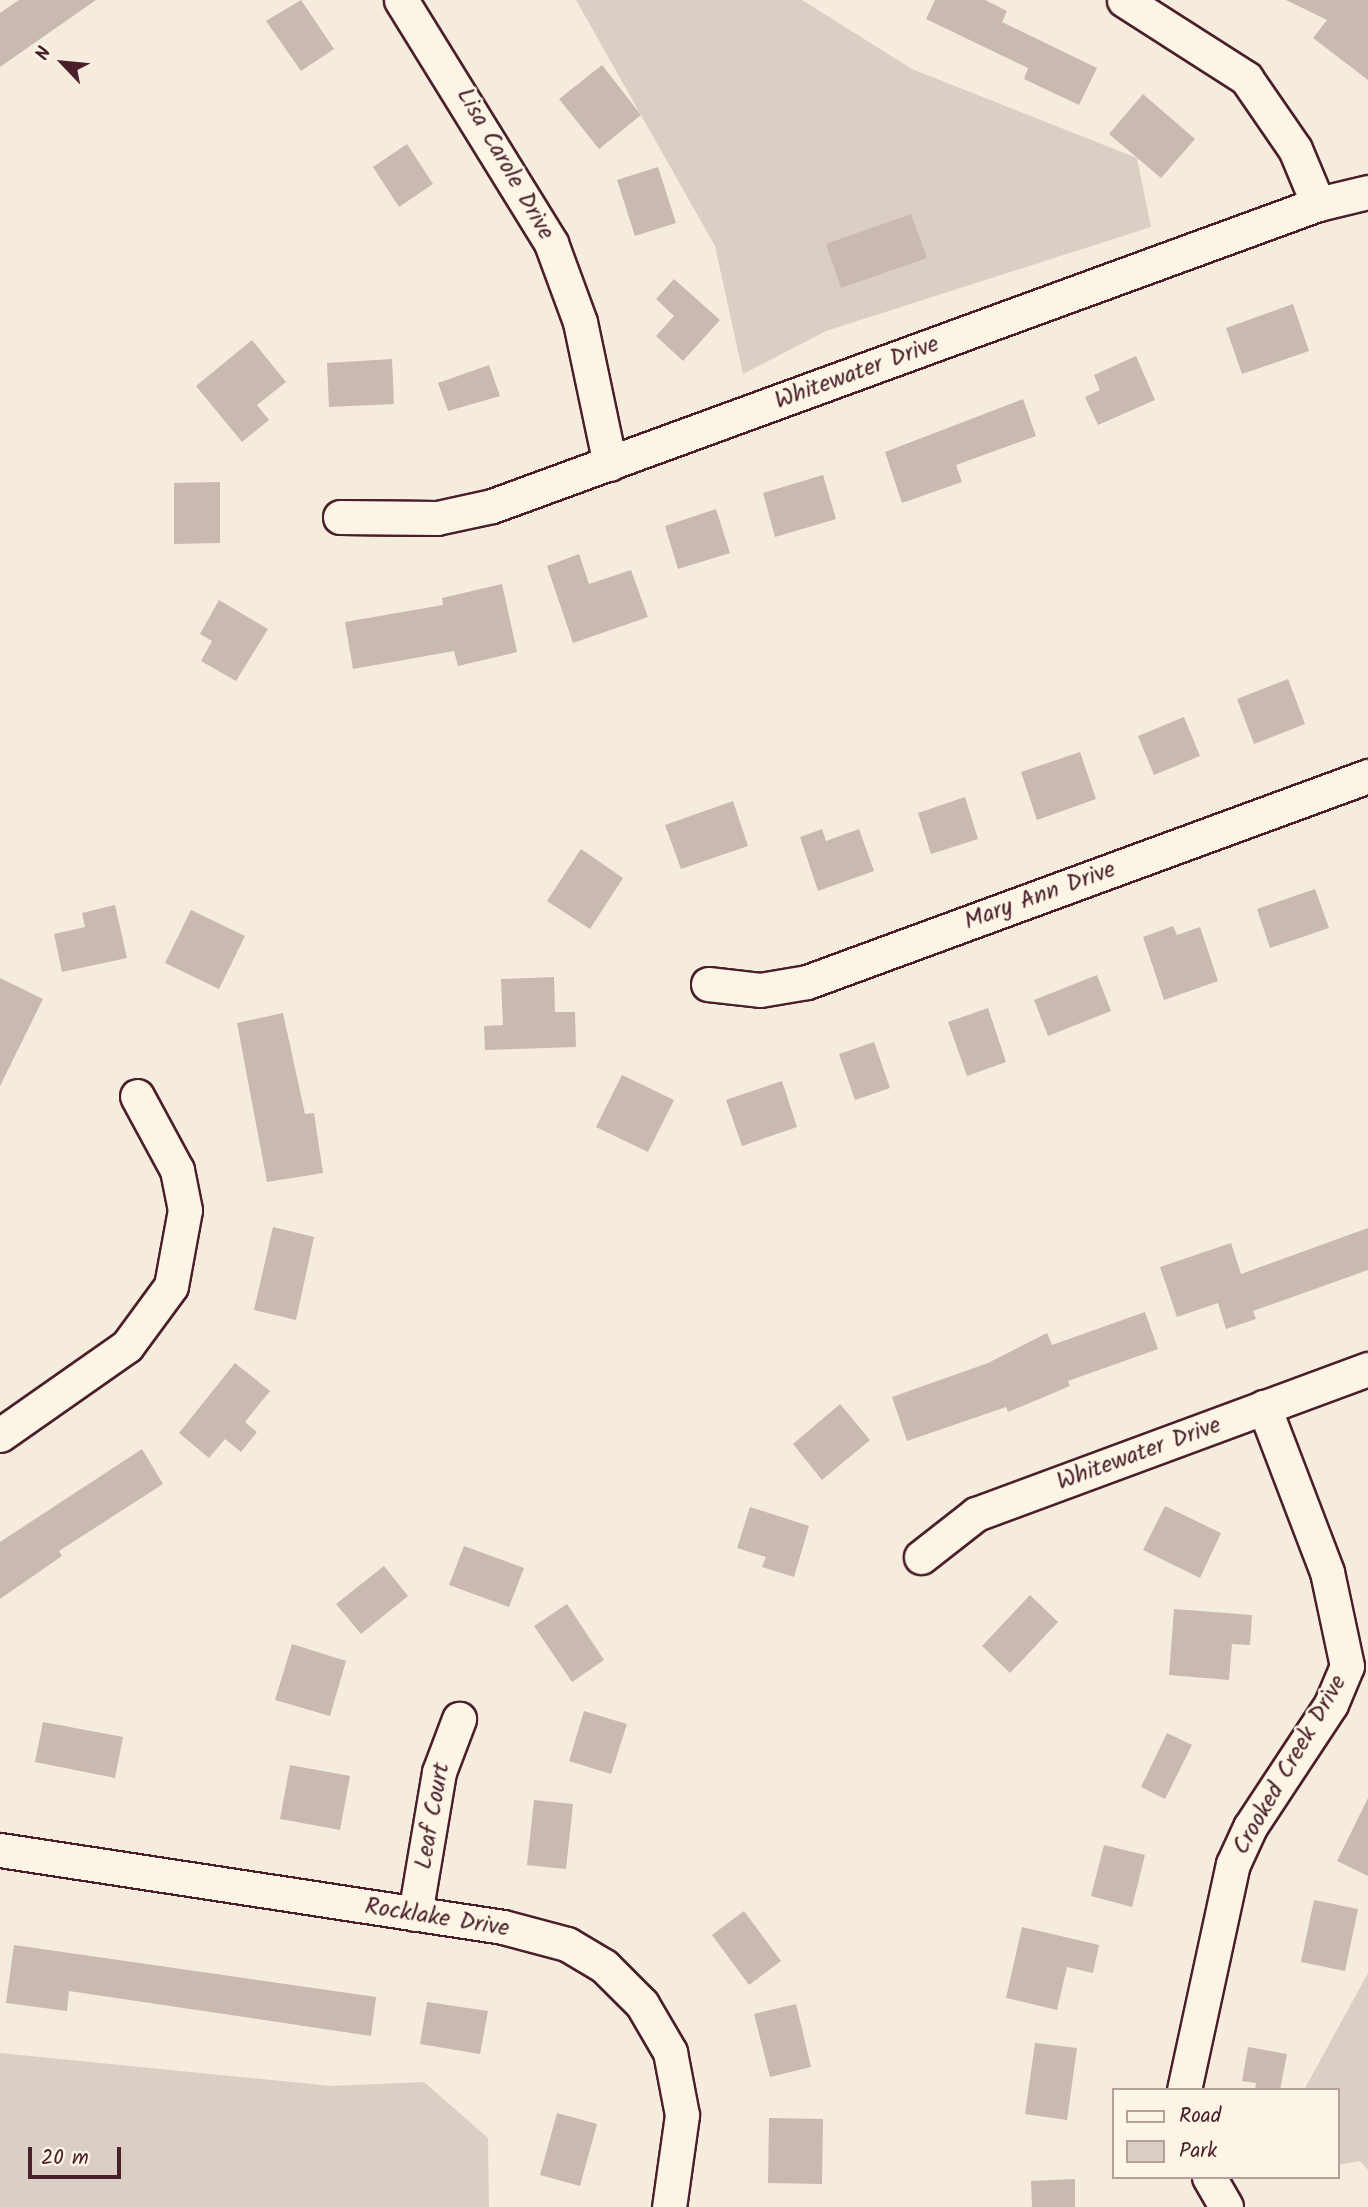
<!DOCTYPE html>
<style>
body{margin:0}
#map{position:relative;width:1368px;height:2207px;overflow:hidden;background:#f5ecde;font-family:Kalam,sans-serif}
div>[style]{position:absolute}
.green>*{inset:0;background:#dbcec4}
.building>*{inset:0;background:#cab9b1}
.roads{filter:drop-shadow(2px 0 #4a1f2b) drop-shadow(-2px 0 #4a1f2b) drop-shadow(0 2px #4a1f2b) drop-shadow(0 -2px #4a1f2b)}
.minor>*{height:33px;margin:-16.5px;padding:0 16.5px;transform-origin:16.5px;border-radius:16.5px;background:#fcf5e5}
span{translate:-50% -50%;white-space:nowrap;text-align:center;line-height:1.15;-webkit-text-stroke:5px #fcf5e5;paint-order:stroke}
.street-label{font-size:24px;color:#4a1f2b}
.legend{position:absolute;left:1112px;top:2088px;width:228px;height:91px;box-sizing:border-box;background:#fcf5e5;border:2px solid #b59f9b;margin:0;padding:9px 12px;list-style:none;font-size:21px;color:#4a1f2b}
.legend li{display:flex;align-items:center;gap:14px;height:35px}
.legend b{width:35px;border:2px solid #b59f9b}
.north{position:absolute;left:28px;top:28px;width:70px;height:70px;-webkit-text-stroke:5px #fcf5e5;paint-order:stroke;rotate:296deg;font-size:19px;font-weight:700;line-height:28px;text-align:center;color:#4a1f2b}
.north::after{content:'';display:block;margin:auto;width:24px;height:32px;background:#4a1f2b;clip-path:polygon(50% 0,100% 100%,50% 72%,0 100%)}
.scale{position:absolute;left:28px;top:2147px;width:93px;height:32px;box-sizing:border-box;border:4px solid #4a1f2b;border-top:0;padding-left:9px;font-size:21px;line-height:24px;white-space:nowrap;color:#4a1f2b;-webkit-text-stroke:5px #fcf5e5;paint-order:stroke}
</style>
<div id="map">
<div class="green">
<i style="clip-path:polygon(576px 0,802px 0,912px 69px,1137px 158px,1151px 227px,826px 331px,743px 374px,715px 246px)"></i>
<i style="clip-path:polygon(1368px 1973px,1368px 2170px,1360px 2161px,1338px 2165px,1338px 2090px,1304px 2090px)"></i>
<i style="clip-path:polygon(0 2053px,332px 2086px,424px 2082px,488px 2138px,489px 2207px,0 2207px)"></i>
</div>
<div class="building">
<i style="clip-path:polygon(19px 0,96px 0,0 67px,0 13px)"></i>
<i style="clip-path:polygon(301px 0,334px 49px,301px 71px,266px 21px)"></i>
<i style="clip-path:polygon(935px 0,985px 0,1007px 11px,1002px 22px,1097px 68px,1079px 105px,1024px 79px,1028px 68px,926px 19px)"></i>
<i style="clip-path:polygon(1286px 0,1368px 0,1368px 80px,1313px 38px,1327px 20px)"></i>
<i style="clip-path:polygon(602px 65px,641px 115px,599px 149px,559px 99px)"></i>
<i style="clip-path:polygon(1143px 94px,1195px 139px,1161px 178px,1109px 134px)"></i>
<i style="clip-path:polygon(407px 144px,433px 184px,399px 207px,373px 167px)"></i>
<i style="clip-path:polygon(658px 167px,676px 223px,635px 236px,617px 180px)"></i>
<i style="clip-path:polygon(911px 214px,927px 258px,841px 288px,826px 244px)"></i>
<i style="clip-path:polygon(674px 279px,720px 320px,683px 361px,656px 336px,674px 316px,656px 299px)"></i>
<i style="clip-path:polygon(1293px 304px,1309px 351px,1242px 374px,1226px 328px)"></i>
<i style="clip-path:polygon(252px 340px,286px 382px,257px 405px,269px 420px,242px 442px,196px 386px)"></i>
<i style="clip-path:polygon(1136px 356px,1155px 400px,1098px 425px,1085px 397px,1100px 390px,1094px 375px)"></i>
<i style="clip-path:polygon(392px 359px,394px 404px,329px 407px,327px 363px)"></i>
<i style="clip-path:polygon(489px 365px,500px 396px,448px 411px,438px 383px)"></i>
<i style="clip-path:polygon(1023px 399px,1036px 436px,956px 465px,962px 482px,902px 503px,885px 452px)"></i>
<i style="clip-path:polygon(823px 475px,836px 519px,775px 537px,763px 493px)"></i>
<i style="clip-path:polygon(220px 482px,220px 543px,174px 544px,174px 483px)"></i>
<i style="clip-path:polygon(716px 509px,730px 553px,678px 569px,665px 526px)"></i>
<i style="clip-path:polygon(579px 554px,589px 584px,631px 570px,648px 617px,573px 643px,547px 566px)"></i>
<i style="clip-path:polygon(502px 584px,517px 652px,458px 666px,454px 651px,353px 669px,345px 622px,443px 605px,442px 598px)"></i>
<i style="clip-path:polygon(219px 600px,268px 629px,236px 681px,201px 661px,212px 641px,200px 634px)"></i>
<i style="clip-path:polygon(1288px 679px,1305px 724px,1254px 744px,1237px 699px)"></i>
<i style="clip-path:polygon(1184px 717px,1200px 756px,1154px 775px,1138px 736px)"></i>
<i style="clip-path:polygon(1080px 752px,1096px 799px,1037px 820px,1021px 772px)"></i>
<i style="clip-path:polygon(965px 797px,978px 839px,931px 854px,918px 813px)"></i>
<i style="clip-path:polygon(733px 801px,748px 846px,681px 869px,665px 825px)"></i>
<i style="clip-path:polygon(822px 829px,826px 841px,859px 829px,874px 871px,818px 891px,800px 837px)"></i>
<i style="clip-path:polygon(581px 849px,623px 878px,590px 929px,547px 901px)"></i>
<i style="clip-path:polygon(1315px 889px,1329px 928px,1270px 948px,1257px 909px)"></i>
<i style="clip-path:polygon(115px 905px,127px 958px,62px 972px,54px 934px,85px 927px,82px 913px)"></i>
<i style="clip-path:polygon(191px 910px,245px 936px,219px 989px,165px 963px)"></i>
<i style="clip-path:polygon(1173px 926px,1177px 935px,1200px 927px,1218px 981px,1164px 1000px,1143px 937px)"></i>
<i style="clip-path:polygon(1097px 975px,1111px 1011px,1048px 1036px,1034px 1000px)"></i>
<i style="clip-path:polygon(554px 977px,555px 1012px,575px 1012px,576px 1047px,485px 1050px,484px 1026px,503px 1025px,501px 979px)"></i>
<i style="clip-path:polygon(0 978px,43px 999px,0 1086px)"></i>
<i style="clip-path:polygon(988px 1008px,1006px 1062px,967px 1076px,948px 1022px)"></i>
<i style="clip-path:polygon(283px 1013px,305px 1114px,314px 1113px,323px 1173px,267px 1182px,237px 1023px)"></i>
<i style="clip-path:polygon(874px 1042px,890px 1088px,855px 1100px,839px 1054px)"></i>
<i style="clip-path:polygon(622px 1075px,674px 1100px,648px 1152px,596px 1127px)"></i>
<i style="clip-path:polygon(782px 1081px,797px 1127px,742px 1146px,726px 1100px)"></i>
<i style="clip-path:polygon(273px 1227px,314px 1237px,296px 1320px,254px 1310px)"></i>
<i style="clip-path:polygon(1368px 1228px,1368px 1270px,1253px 1311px,1256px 1319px,1226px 1329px,1218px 1303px,1177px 1317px,1160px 1267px,1231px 1243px,1241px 1274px)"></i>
<i style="clip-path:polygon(1145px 1312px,1158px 1349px,1068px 1381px,1070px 1386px,1008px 1412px,1006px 1407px,907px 1441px,892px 1397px,988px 1363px,1047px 1333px,1052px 1345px)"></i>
<i style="clip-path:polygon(235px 1363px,270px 1391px,245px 1422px,257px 1432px,241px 1452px,225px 1439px,209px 1458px,179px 1433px)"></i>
<i style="clip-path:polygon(840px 1404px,870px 1440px,822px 1480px,793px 1444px)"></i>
<i style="clip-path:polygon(142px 1449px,163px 1484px,59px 1551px,62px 1556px,0 1599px,0 1542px)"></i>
<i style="clip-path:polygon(1165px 1506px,1221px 1533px,1200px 1578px,1143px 1550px)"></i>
<i style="clip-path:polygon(750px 1507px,809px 1526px,794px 1577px,762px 1567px,766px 1557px,737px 1548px)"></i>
<i style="clip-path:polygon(464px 1546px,524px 1568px,509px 1607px,449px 1585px)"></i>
<i style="clip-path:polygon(384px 1566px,408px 1596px,361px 1634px,336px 1604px)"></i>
<i style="clip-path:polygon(1030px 1595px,1058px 1622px,1010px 1673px,982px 1646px)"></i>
<i style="clip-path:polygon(567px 1604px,604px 1660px,572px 1682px,534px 1626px)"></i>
<i style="clip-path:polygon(1174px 1609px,1252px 1615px,1250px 1645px,1232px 1644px,1229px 1680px,1169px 1675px)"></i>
<i style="clip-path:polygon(292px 1644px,346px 1661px,330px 1716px,275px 1700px)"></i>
<i style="clip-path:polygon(584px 1711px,627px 1724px,611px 1774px,569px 1761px)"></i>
<i style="clip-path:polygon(43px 1722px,123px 1737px,115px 1778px,35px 1762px)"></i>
<i style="clip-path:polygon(1167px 1733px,1192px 1745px,1165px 1799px,1141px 1787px)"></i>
<i style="clip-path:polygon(290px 1765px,350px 1776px,340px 1830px,280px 1819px)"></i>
<i style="clip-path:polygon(1368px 1798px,1368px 1876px,1337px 1861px)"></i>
<i style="clip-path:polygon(534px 1800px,573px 1804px,566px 1869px,527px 1865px)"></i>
<i style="clip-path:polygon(1104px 1845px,1145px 1855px,1132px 1907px,1091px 1896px)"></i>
<i style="clip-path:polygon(1314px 1900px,1358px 1909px,1345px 1971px,1301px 1962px)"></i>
<i style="clip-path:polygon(744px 1911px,781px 1961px,749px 1985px,712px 1935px)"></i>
<i style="clip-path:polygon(1022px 1927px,1099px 1945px,1093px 1973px,1067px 1967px,1057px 2010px,1006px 1998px)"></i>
<i style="clip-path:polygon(14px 1945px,376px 1997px,371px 2036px,69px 1991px,67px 2011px,6px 2003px)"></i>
<i style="clip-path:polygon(427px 2002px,488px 2011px,480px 2054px,420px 2044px)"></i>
<i style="clip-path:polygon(796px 2004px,811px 2067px,770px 2077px,754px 2014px)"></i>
<i style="clip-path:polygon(1035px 2043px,1077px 2048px,1067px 2120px,1025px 2114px)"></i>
<i style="clip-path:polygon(1248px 2047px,1287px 2054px,1280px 2090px,1255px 2090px,1256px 2083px,1242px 2081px)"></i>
<i style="clip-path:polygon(557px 2113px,597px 2124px,580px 2186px,540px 2175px)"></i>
<i style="clip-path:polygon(769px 2118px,823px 2119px,822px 2184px,768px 2183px)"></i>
<i style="clip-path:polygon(1075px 2179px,1075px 2207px,1032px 2207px,1031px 2181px)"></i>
</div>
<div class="roads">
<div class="minor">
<i style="left:401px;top:0;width:286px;rotate:58.3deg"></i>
<i style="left:551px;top:243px;width:84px;rotate:69.8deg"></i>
<i style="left:580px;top:322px;width:145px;rotate:78.1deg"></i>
<i style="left:1124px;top:0;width:145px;rotate:32.6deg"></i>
<i style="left:1246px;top:78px;width:86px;rotate:55.4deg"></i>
<i style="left:1295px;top:149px;width:60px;rotate:67.3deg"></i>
<i style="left:340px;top:517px;width:97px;rotate:0.6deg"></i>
<i style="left:437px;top:518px;width:56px;rotate:-12.3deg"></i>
<i style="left:492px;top:506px;width:879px;rotate:-20.08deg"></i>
<i style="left:1318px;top:204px;width:51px;rotate:-13.5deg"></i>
<i style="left:708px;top:984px;width:52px;rotate:6.6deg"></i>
<i style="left:760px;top:990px;width:48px;rotate:-9.7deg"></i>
<i style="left:807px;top:982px;width:598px;rotate:-20.16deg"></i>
<i style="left:0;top:1435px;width:155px;rotate:-35deg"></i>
<i style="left:127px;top:1346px;width:74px;rotate:-53.7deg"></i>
<i style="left:171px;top:1286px;width:77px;rotate:-79.6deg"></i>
<i style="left:185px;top:1210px;width:41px;rotate:-101.3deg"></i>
<i style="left:177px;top:1170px;width:84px;rotate:-118.4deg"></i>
<i style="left:921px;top:1557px;width:70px;rotate:-38deg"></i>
<i style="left:976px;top:1514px;width:418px;rotate:-20.3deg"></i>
<i style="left:0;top:1850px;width:509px;rotate:8.7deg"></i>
<i style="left:503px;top:1927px;width:66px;rotate:14.9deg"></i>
<i style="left:567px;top:1944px;width:43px;rotate:30.7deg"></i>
<i style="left:604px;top:1966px;width:54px;rotate:45deg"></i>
<i style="left:642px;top:2004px;width:56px;rotate:59.7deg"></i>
<i style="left:670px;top:2052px;width:64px;rotate:79.2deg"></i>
<i style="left:682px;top:2115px;width:93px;rotate:98deg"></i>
<i style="left:415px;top:1914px;width:144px;rotate:-80.4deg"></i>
<i style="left:439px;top:1772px;width:57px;rotate:-69.3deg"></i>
<i style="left:1184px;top:2090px;width:231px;rotate:-77.8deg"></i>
<i style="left:1233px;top:1864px;width:41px;rotate:-65.3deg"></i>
<i style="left:1250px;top:1827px;width:147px;rotate:-56.6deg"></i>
<i style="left:1331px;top:1704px;width:41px;rotate:-67.2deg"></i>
<i style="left:1347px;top:1666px;width:96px;rotate:-102deg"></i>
<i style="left:1327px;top:1572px;width:177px;rotate:-110.9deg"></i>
<i style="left:1209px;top:2177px;width:34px;rotate:60deg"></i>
</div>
</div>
<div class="street-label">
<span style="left:505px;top:164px;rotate:60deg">Lisa Carole Drive</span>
<span style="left:857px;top:373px;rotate:-20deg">Whitewater Drive</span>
<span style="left:1040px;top:896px;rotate:-20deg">Mary Ann Drive</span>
<span style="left:1139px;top:1454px;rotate:-20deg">Whitewater Drive</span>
<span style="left:1290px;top:1765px;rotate:-60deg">Crooked Creek Drive</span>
<span style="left:433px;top:1816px;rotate:-80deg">Leaf Court</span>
<span style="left:437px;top:1918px;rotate:9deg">Rocklake Drive</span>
</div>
<ul class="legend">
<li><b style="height:9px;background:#fcf5e5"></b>Road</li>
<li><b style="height:19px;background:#dbcec4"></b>Park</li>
</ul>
<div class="north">N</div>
<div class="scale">20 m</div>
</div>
